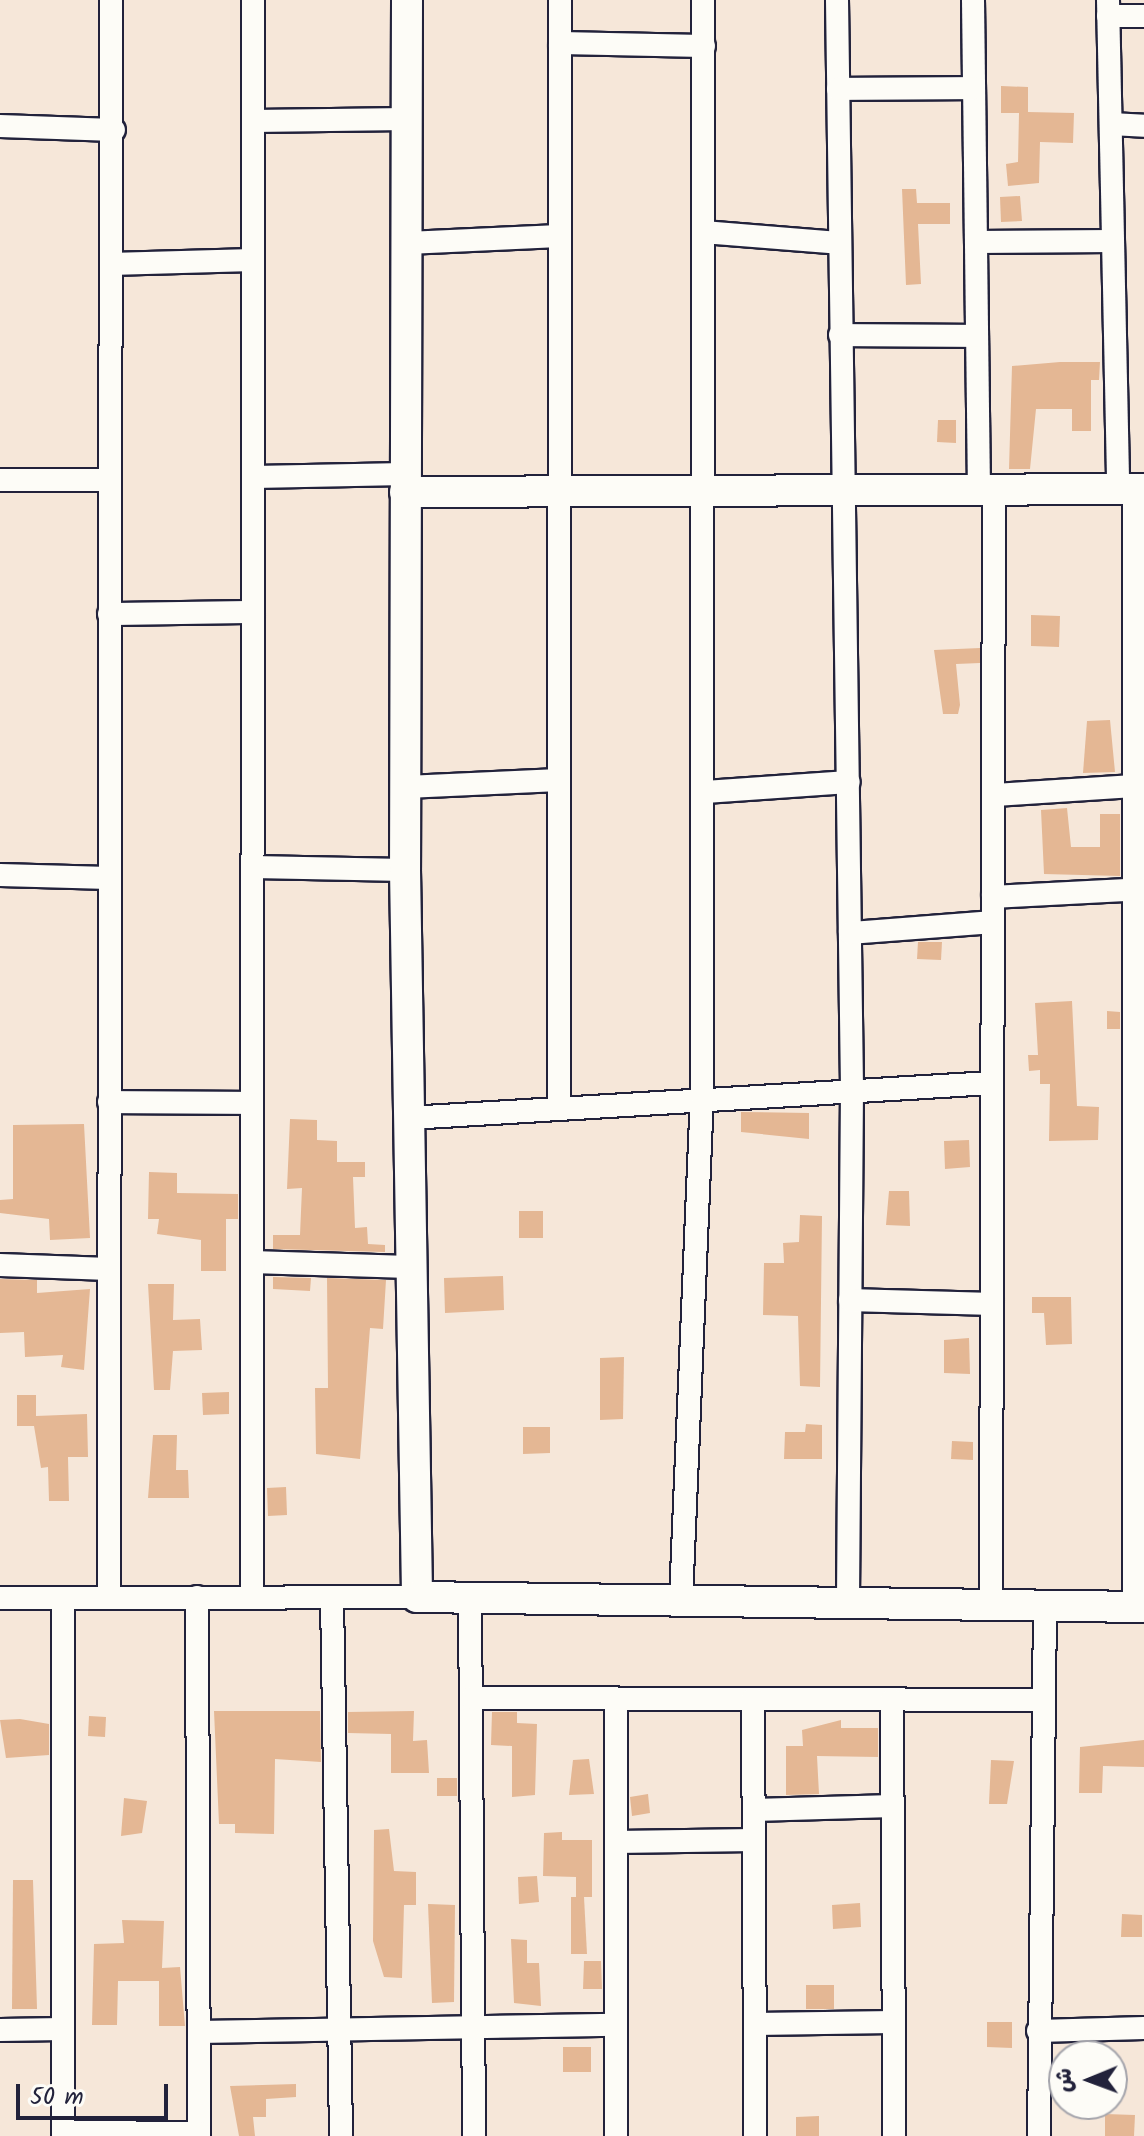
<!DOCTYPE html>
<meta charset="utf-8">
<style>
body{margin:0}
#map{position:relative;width:1144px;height:2136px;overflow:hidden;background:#f6e7d9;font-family:Kalam,"Playpen Sans Arabic",sans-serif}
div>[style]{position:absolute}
.building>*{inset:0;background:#e4b794}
.roads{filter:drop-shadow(2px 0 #22223b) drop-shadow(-2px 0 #22223b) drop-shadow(0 2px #22223b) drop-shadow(0 -2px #22223b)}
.street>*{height:22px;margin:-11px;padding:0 11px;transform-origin:11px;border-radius:11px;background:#fdfcf7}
.secondary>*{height:30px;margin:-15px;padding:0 15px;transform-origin:15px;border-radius:15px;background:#fdfcf7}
span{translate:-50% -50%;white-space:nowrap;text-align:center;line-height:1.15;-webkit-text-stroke:6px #fdfcf7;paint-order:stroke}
.north{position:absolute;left:1048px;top:2040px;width:80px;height:80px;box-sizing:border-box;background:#fdfcf7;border:2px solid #a5a5ac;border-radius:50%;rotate:269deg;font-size:22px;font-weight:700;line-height:32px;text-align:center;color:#22223b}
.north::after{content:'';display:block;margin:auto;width:28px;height:36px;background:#22223b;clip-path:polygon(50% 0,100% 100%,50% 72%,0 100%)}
.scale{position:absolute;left:16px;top:2084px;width:152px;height:36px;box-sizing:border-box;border:4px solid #22223b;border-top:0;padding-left:10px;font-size:24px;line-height:28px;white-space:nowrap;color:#22223b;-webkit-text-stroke:6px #fdfcf7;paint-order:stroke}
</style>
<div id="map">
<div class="building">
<i style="clip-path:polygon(1001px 86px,1028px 87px,1028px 112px,1074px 113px,1073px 143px,1040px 142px,1039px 183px,1008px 186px,1006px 164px,1018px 162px,1019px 113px,1001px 113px)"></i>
<i style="clip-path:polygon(902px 189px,916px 189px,917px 203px,950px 203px,950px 224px,918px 224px,921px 284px,906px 285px)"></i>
<i style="clip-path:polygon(1020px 196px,1022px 221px,1001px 222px,1000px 197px)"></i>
<i style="clip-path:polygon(1060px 362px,1100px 362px,1099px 380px,1091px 380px,1091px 431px,1072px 431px,1072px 409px,1036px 409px,1030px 469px,1009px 469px,1012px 366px)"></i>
<i style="clip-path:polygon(938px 420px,956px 420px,956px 443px,937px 442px)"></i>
<i style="clip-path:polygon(1031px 615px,1060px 616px,1059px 647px,1031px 646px)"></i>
<i style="clip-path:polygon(980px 648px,980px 663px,956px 664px,960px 705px,958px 714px,943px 714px,934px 650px)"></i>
<i style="clip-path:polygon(1110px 720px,1115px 772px,1083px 773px,1087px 721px)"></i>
<i style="clip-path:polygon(1067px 808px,1071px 847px,1100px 847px,1100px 814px,1120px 814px,1120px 876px,1044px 874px,1041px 810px)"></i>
<i style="clip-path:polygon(918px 942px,942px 942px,941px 960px,917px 959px)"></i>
<i style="clip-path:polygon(1072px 1001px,1077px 1106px,1099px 1107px,1098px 1140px,1049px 1141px,1050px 1084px,1040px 1084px,1040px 1070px,1029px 1071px,1028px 1055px,1038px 1055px,1035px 1003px)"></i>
<i style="clip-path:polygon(1107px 1011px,1120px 1012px,1120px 1029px,1107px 1029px)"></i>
<i style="clip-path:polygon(741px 1112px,809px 1113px,809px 1139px,741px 1132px)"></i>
<i style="clip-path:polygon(290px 1119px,317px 1120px,317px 1140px,337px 1141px,337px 1162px,365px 1162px,365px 1177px,353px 1177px,355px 1228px,367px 1227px,368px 1244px,385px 1245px,385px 1252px,273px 1249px,273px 1235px,300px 1235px,302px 1188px,287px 1189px)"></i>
<i style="clip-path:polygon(84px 1124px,90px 1238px,50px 1240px,49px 1219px,0 1213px,0 1200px,13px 1199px,13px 1125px)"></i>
<i style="clip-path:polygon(969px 1140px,970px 1167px,945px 1169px,944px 1141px)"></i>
<i style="clip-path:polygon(149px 1172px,177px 1173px,177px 1193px,238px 1194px,238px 1219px,226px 1219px,226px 1271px,201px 1271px,201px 1240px,157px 1234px,159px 1219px,148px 1219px)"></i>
<i style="clip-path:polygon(889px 1191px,909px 1191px,910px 1226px,886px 1225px)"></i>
<i style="clip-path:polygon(519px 1211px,543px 1211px,543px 1238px,519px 1238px)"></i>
<i style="clip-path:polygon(800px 1215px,822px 1216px,820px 1387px,800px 1386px,798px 1316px,763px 1315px,764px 1263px,784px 1263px,783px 1243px,799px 1242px)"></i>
<i style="clip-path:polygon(503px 1276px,504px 1310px,445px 1313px,444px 1278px)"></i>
<i style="clip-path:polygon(273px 1277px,311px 1278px,310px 1291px,273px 1289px)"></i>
<i style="clip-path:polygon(327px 1278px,386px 1280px,383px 1329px,370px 1328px,360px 1459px,316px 1454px,315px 1388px,328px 1388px)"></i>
<i style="clip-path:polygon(0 1279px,37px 1280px,37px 1293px,90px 1289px,84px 1370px,61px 1367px,63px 1355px,25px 1357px,24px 1332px,0 1333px)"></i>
<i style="clip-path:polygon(148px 1284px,174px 1284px,173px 1320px,200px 1319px,202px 1350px,173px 1351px,170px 1390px,154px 1390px)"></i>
<i style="clip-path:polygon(1032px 1297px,1071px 1297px,1072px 1344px,1046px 1345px,1044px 1313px,1032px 1313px)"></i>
<i style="clip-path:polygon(969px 1338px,970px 1374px,944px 1373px,944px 1340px)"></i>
<i style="clip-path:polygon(624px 1357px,623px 1419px,600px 1420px,600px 1358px)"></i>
<i style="clip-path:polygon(229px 1392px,229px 1414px,203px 1415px,202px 1393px)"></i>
<i style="clip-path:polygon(17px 1395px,36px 1395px,36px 1416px,87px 1414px,88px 1457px,68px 1457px,69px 1501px,49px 1501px,48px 1467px,41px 1468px,34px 1426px,17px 1426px)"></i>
<i style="clip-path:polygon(806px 1424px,822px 1425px,822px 1459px,784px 1459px,785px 1432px,805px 1432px)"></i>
<i style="clip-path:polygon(523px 1427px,550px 1427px,550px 1453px,523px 1454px)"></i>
<i style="clip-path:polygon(153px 1435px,177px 1435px,176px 1470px,188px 1470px,189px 1498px,148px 1498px)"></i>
<i style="clip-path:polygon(952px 1441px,973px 1442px,973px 1460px,951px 1459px)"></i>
<i style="clip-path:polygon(286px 1487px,287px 1515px,268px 1516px,267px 1488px)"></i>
<i style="clip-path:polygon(214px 1711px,320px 1711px,321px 1762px,275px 1759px,274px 1834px,235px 1833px,235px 1824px,219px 1824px)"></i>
<i style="clip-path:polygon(414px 1711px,413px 1741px,427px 1740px,429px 1773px,391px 1773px,391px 1734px,348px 1733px,348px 1712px)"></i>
<i style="clip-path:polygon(492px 1712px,517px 1712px,517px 1723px,537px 1724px,535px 1795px,512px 1797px,512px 1746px,491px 1745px)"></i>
<i style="clip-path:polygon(89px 1716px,106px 1717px,105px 1737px,88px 1736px)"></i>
<i style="clip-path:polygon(20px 1719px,49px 1724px,49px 1755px,6px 1758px,0 1720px)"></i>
<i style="clip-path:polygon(841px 1720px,841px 1728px,878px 1728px,878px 1757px,817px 1756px,819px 1794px,786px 1795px,786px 1746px,803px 1746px,802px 1730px)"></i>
<i style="clip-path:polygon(1144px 1740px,1144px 1767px,1103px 1766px,1102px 1793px,1079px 1793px,1080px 1747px)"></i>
<i style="clip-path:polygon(589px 1759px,594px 1794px,569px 1795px,573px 1760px)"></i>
<i style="clip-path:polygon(991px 1760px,1014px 1761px,1007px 1804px,989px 1804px)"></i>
<i style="clip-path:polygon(437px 1778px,457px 1778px,457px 1796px,437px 1796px)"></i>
<i style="clip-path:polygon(648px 1794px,650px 1813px,632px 1816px,630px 1797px)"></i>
<i style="clip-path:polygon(124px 1798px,147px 1801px,142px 1833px,121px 1836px)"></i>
<i style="clip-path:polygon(389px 1829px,394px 1871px,416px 1872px,416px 1905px,404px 1905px,402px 1978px,384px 1977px,373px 1941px,374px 1830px)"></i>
<i style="clip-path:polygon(562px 1832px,562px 1840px,592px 1840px,592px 1897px,576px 1897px,576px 1877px,543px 1876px,544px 1833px)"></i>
<i style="clip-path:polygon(537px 1876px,539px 1902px,519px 1904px,518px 1877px)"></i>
<i style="clip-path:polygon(13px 1880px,33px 1880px,37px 2009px,12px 2009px)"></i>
<i style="clip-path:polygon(571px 1897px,584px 1897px,587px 1954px,571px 1954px)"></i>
<i style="clip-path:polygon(860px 1903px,861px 1927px,833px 1929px,832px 1905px)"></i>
<i style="clip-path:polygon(428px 1904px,455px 1905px,454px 2002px,432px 2003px)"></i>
<i style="clip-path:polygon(1122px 1914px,1142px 1915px,1142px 1937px,1121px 1937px)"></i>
<i style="clip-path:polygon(122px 1920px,164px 1921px,162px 1968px,180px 1967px,185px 2026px,159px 2026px,159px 1981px,118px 1981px,117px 2025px,92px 2025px,94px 1944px,124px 1943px)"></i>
<i style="clip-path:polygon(511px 1939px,527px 1940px,527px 1963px,539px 1963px,541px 2006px,514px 2003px)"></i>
<i style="clip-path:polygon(584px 1961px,601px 1961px,602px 1989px,583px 1989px)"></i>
<i style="clip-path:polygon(806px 1985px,834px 1985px,834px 2009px,806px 2009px)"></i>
<i style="clip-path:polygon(987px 2022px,1012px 2022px,1012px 2048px,987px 2047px)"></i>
<i style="clip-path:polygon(563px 2047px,591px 2047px,591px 2072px,563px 2072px)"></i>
<i style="clip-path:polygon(296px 2084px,296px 2097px,266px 2099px,266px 2117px,253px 2117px,255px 2136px,239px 2136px,230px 2086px)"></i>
<i style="clip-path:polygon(1105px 2114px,1135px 2115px,1134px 2136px,1105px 2136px)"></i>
<i style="clip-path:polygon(819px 2116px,819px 2136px,796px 2136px,796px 2117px)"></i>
</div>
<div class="roads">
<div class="street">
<i style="left:837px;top:0;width:1090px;rotate:89.21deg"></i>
<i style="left:852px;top:1090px;width:513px;rotate:90.45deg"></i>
<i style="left:973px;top:0;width:489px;rotate:89.3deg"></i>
<i style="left:1108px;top:0;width:489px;rotate:88.8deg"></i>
<i style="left:1108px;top:16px;width:36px"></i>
<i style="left:560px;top:43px;width:144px;rotate:1.2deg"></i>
<i style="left:838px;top:89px;width:136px;rotate:-0.4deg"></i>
<i style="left:253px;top:121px;width:154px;rotate:-0.7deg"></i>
<i style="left:1111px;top:124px;width:33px;rotate:3deg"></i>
<i style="left:0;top:126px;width:114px;rotate:2deg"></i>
<i style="left:703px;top:232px;width:136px;rotate:4.6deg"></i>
<i style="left:976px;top:242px;width:137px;rotate:-0.4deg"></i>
<i style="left:407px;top:243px;width:152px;rotate:-2.6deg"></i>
<i style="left:112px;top:264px;width:139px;rotate:-1.6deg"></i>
<i style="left:840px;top:335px;width:137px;rotate:0.4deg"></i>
<i style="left:254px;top:477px;width:151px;rotate:-1.1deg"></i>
<i style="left:0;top:480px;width:109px"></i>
<i style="left:1134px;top:489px;width:1118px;rotate:90deg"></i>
<i style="left:109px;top:614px;width:144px;rotate:-0.8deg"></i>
<i style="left:406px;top:787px;width:153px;rotate:-2.6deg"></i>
<i style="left:705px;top:792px;width:144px;rotate:-4deg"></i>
<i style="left:995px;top:795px;width:139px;rotate:-3.7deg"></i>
<i style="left:253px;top:867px;width:152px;rotate:1.1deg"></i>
<i style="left:0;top:875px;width:109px;rotate:1.6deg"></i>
<i style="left:993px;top:897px;width:151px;rotate:-3deg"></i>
<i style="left:850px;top:933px;width:143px;rotate:-4.4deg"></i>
<i style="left:109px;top:1102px;width:142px;rotate:0.4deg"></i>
<i style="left:559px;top:1109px;width:1109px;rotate:-89.95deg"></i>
<i style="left:409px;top:1118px;width:584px;rotate:-3.44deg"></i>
<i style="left:252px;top:1262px;width:157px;rotate:1.8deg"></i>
<i style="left:0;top:1265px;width:109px;rotate:2.1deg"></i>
<i style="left:850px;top:1300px;width:142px;rotate:1.6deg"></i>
<i style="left:109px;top:1597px;width:1597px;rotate:-89.93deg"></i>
<i style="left:197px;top:1597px;width:539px;rotate:89.79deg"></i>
<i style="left:252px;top:1597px;width:1597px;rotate:-89.96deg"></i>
<i style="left:332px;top:1597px;width:539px;rotate:89.04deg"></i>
<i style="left:0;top:1598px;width:417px;rotate:-0.1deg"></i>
<i style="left:470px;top:1598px;width:538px;rotate:89.57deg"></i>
<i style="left:681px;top:1600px;width:505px;rotate:-87.62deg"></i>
<i style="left:702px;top:1095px;width:1095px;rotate:-89.95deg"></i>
<i style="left:991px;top:1606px;width:1117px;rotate:-89.85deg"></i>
<i style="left:472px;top:1698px;width:570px;rotate:0.2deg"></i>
<i style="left:753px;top:1699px;width:437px;rotate:89.7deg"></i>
<i style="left:892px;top:1700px;width:436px;rotate:89.7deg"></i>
<i style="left:754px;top:1810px;width:139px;rotate:-1.6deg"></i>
<i style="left:616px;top:1842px;width:138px;rotate:-0.8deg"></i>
<i style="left:755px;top:2024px;width:138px;rotate:-0.8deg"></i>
<i style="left:0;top:2030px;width:63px;rotate:-0.9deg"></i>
<i style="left:1038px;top:2031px;width:106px;rotate:-1.6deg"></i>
<i style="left:199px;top:2032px;width:417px;rotate:-1deg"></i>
<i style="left:63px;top:2132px;width:136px;rotate:0.4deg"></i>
<i style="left:63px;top:2136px;width:538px;rotate:-90deg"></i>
<i style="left:616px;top:2136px;width:437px;rotate:-90deg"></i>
<i style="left:1039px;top:2136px;width:529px;rotate:-89.35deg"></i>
</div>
<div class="secondary">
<i style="left:407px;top:0;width:870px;rotate:90.13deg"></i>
<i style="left:405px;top:870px;width:727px;rotate:89.05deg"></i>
<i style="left:417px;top:1597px;width:727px;rotate:0.79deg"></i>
<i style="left:405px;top:492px;width:739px;rotate:-0.23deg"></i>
</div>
</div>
<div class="north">ش</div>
<div class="scale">50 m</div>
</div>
